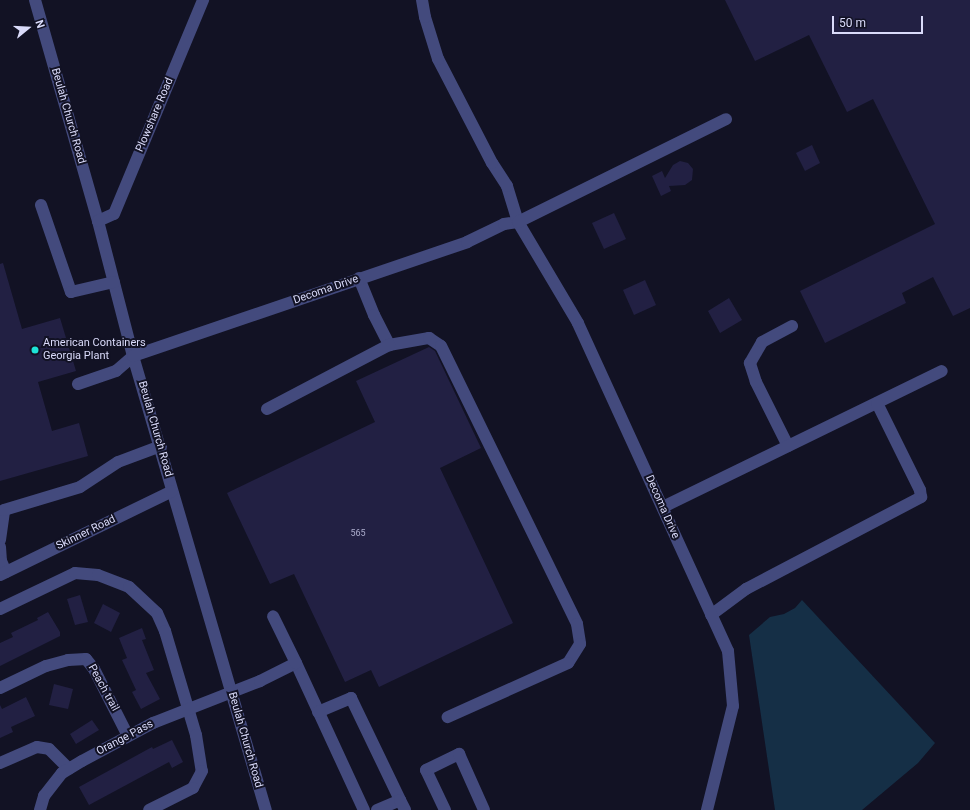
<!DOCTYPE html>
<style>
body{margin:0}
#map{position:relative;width:970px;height:810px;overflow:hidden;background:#121224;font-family:Roboto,sans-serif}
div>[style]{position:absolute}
.water>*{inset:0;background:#152f46}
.building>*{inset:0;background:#222043}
.minor>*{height:12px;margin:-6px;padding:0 6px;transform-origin:6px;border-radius:6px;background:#434a7d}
.dots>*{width:11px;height:11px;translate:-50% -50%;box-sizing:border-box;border:2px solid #121224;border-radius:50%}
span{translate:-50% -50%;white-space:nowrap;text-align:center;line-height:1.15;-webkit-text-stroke:4px #121224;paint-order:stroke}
.number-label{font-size:9px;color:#acaccc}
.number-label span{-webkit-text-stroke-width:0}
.street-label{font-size:11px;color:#dadbfa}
.poi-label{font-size:11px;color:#dadbfa}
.left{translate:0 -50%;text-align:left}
.north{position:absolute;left:8px;top:8px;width:40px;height:40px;-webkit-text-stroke:3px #121224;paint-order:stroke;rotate:72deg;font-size:11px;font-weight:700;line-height:16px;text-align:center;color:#dadbfa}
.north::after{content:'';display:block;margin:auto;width:14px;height:18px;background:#dadbfa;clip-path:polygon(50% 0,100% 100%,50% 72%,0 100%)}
.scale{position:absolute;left:832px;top:16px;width:91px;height:18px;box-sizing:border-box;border:2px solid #dadbfa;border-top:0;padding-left:5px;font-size:12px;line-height:14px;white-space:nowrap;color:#dadbfa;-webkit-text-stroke:3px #121224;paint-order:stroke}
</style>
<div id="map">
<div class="water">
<i style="clip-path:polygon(802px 600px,935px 743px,918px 763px,862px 810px,775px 810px,749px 635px,770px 617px,784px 614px,795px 608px)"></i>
</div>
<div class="building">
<i style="clip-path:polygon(725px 0,970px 0,970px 308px,953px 316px,933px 277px,902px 293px,906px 303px,825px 343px,800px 291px,935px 224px,873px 99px,847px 112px,809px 35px,755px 61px)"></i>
<i style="clip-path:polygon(812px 145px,820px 163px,805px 171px,796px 153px)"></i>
<i style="clip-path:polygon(680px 161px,688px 163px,693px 169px,692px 180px,685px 185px,669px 186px,671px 191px,661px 196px,652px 176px,662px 171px,665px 178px,673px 165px)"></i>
<i style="clip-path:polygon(614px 213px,626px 239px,604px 249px,592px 223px)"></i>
<i style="clip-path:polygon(3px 263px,22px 329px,60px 318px,76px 371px,38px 382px,52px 431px,79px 423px,88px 456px,0 481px,0 264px)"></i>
<i style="clip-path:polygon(645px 280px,656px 305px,634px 315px,623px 290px)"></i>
<i style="clip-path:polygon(729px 298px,742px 320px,720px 333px,708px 311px)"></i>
<i style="clip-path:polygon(429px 347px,435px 351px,481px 448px,440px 468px,513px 623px,379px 687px,371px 670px,345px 682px,294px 574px,270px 584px,227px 493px,375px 422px,356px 381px)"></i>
<i style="clip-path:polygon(80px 595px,88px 622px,75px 625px,67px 599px)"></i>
<i style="clip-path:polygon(103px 604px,120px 613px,111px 632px,94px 623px)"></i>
<i style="clip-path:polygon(48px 612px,60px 632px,60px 636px,0 666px,0 643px,13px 637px,11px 633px,38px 620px,37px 618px)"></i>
<i style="clip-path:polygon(142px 628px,146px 639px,142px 640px,154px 670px,146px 673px,160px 699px,141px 709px,132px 692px,136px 690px,122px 660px,127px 658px,119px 638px)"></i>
<i style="clip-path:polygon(54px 684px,73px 689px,68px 709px,49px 705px)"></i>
<i style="clip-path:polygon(26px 697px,35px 716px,11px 727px,13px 732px,0 738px,0 705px,2px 709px)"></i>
<i style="clip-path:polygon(92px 720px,99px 730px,76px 744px,70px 734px)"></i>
<i style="clip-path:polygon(172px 740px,183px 762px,172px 768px,169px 762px,89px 805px,79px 787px,152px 747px,153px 749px)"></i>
</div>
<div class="minor">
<i style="left:35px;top:0;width:230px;rotate:74.1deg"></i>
<i style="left:98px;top:221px;width:139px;rotate:75.5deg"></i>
<i style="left:133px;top:356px;width:473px;rotate:73.7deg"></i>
<i style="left:41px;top:205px;width:92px;rotate:71deg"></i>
<i style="left:71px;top:292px;width:44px;rotate:-13.1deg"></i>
<i style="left:98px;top:221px;width:17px;rotate:-24deg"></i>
<i style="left:114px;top:214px;width:232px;rotate:-67.4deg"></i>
<i style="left:359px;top:278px;width:40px;rotate:68deg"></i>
<i style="left:374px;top:315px;width:34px;rotate:63deg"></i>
<i style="left:389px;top:345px;width:41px;rotate:-9.9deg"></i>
<i style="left:429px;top:338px;width:14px;rotate:34deg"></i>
<i style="left:441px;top:346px;width:309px;rotate:63.9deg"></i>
<i style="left:577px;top:624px;width:20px;rotate:81deg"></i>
<i style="left:580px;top:644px;width:22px;rotate:122deg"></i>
<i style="left:568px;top:663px;width:132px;rotate:155.8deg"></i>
<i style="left:78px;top:384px;width:40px;rotate:-18.9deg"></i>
<i style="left:116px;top:371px;width:23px;rotate:-41deg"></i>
<i style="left:133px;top:356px;width:353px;rotate:-18.8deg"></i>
<i style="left:467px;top:242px;width:41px;rotate:-25.9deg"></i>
<i style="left:504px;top:224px;width:14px;rotate:-8deg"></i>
<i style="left:518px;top:222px;width:38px;rotate:-107deg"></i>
<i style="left:507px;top:186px;width:27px;rotate:-123deg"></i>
<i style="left:492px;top:163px;width:117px;rotate:-117.4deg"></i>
<i style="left:438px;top:59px;width:44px;rotate:-107.2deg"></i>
<i style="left:425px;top:17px;width:17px;rotate:-100deg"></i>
<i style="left:267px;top:409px;width:138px;rotate:-27.7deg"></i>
<i style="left:788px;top:446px;width:72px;rotate:-116.6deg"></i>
<i style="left:756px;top:382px;width:20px;rotate:-108deg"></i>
<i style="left:750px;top:363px;width:24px;rotate:-60deg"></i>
<i style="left:762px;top:342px;width:34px;rotate:-28deg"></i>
<i style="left:663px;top:507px;width:310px;rotate:-26deg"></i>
<i style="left:0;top:540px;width:30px;rotate:-82deg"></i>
<i style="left:4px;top:510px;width:79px;rotate:-16.8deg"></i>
<i style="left:80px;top:487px;width:45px;rotate:-33.3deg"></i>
<i style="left:118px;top:462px;width:46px;rotate:-20.4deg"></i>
<i style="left:0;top:547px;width:14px;rotate:86deg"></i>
<i style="left:1px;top:561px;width:12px;rotate:66deg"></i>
<i style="left:0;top:575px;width:191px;rotate:-26deg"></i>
<i style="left:0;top:609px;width:83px;rotate:-25.6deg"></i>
<i style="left:75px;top:573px;width:23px;rotate:5deg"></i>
<i style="left:98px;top:575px;width:33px;rotate:21deg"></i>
<i style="left:129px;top:587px;width:38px;rotate:43deg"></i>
<i style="left:157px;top:613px;width:20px;rotate:66deg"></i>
<i style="left:165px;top:631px;width:109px;rotate:73.4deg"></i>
<i style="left:196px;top:735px;width:36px;rotate:81deg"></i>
<i style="left:202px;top:771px;width:19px;rotate:118deg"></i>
<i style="left:193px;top:788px;width:49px;rotate:153.4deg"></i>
<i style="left:711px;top:615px;width:44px;rotate:-36.6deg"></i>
<i style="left:746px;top:589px;width:198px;rotate:-27.7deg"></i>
<i style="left:921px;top:497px;width:7px;rotate:-98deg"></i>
<i style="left:920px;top:490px;width:97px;rotate:-116.3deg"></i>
<i style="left:296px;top:663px;width:162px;rotate:65.2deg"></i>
<i style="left:0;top:688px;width:51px;rotate:-25.6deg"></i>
<i style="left:46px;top:666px;width:23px;rotate:-15deg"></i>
<i style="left:68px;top:660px;width:18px;rotate:-3deg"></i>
<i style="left:86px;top:659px;width:13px;rotate:51deg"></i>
<i style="left:94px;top:669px;width:75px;rotate:63.1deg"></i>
<i style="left:318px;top:712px;width:36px;rotate:-23deg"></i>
<i style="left:351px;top:698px;width:113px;rotate:64.3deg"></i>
<i style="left:0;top:763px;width:40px;rotate:-23.4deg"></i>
<i style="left:37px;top:747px;width:12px;rotate:9deg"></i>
<i style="left:49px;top:749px;width:28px;rotate:45deg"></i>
<i style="left:40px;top:810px;width:15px;rotate:-74deg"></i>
<i style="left:44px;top:796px;width:29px;rotate:-52deg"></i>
<i style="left:62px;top:773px;width:23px;rotate:-31deg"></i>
<i style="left:82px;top:761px;width:81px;rotate:-28.2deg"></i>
<i style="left:153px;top:723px;width:115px;rotate:-21.4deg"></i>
<i style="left:260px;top:681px;width:40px;rotate:-26.6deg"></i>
<i style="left:296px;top:663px;width:52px;rotate:-116.1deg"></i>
<i style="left:377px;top:810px;width:25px;rotate:-23deg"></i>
<i style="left:400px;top:800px;width:11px;rotate:63deg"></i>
<i style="left:445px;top:810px;width:44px;rotate:-115.4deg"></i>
<i style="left:426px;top:770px;width:37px;rotate:-26deg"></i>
<i style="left:459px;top:754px;width:61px;rotate:65.9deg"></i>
<i style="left:707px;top:810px;width:107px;rotate:-76deg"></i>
<i style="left:733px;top:706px;width:55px;rotate:-95.2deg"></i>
<i style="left:728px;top:651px;width:361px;rotate:-114.6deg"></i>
<i style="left:578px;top:323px;width:117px;rotate:-120.7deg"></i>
<i style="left:518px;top:222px;width:232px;rotate:-26.3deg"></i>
</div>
<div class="dots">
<i style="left:35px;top:350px;background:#1de3d7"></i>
</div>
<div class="number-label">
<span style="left:358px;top:533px">565</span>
</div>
<div class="street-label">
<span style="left:155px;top:115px;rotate:-67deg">Plowshare Road</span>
<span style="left:68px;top:116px;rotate:74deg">Beulah Church Road</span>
<span style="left:326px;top:290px;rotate:-19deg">Decoma Drive</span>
<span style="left:155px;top:429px;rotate:74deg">Beulah Church Road</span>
<span style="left:662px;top:507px;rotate:66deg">Decoma Drive</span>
<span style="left:86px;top:533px;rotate:-26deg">Skinner Road</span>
<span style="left:103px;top:688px;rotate:61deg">Peach trail</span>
<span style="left:125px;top:738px;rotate:-28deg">Orange Pass</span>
<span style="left:245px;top:740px;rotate:74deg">Beulah Church Road</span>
</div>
<div class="poi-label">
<span class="left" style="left:43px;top:350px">American Containers<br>Georgia Plant</span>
</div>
<div class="north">N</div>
<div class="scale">50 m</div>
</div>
